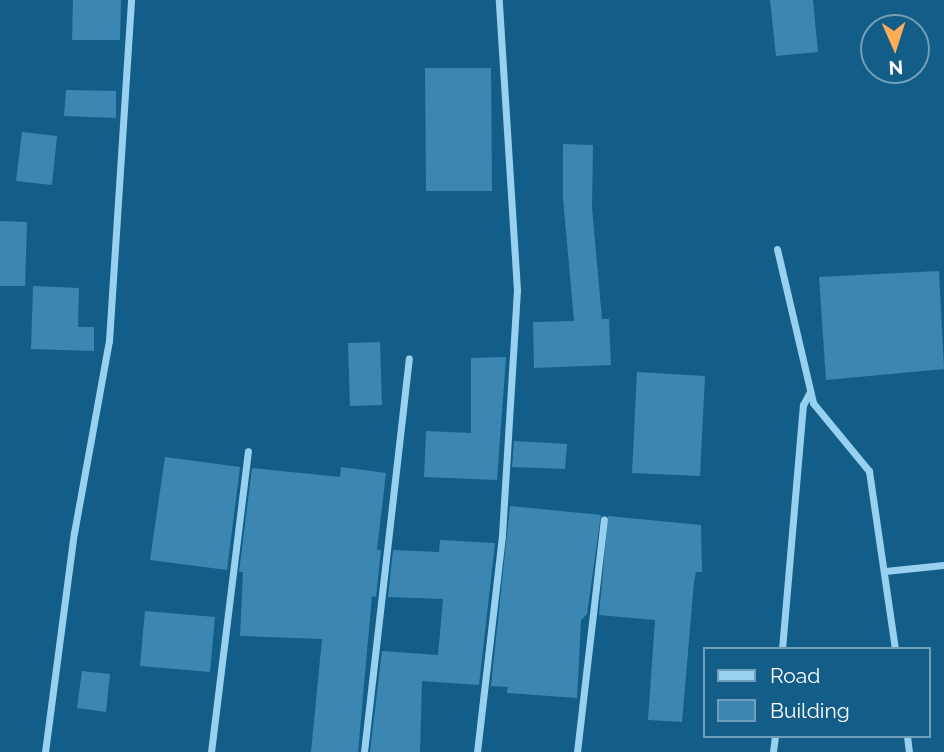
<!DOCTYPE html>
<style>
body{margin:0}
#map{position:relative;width:944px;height:752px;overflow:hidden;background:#135d89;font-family:Raleway,sans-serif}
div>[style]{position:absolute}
.building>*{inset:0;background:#3b87b2}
.minor>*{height:7px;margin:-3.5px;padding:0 3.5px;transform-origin:3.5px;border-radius:3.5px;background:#98d1f0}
span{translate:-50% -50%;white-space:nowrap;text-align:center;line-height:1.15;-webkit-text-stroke:6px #135d89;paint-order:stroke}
.legend{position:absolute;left:703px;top:647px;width:228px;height:91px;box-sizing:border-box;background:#135d89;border:2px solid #719eb8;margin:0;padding:9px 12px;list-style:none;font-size:21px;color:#fff}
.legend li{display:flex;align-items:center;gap:14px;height:35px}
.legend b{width:35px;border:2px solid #719eb8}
.north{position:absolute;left:860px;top:14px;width:70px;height:70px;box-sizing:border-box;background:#135d89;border:2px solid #719eb8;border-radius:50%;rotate:177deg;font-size:19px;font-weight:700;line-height:28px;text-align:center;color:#fff}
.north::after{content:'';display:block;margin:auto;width:24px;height:32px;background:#ffae57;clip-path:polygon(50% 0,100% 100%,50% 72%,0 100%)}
</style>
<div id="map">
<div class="building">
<i style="clip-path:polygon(73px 0,121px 0,120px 40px,72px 40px)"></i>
<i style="clip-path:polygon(770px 0,813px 0,818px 52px,776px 56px)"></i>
<i style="clip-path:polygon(425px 68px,491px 68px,492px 191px,426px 191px)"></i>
<i style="clip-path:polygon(66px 90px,116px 91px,116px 118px,64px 116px)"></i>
<i style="clip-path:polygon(22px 132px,57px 136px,52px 185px,16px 181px)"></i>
<i style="clip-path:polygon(563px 144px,593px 145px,592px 208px,602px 319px,609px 319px,611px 365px,534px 368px,533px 322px,574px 321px,563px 198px)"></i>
<i style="clip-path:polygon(0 221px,27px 222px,25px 286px,0 286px)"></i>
<i style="clip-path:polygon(939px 271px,944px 369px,826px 380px,819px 277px)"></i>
<i style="clip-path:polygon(33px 286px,79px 288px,78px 327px,94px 327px,94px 351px,31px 349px)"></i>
<i style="clip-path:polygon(380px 342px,382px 405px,350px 406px,348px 343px)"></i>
<i style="clip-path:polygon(506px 357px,497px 480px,424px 477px,426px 431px,471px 433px,471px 358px)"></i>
<i style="clip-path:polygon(637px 372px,705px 376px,700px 476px,632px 473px)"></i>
<i style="clip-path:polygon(514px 441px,567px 444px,565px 469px,512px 467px)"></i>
<i style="clip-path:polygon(165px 457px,240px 467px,227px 570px,150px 560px)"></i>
<i style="clip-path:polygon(341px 467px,386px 473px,377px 550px,381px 550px,376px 597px,372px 596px,358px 752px,311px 752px,322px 639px,240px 636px,243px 572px,239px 572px,252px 468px,340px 477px)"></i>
<i style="clip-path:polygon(510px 506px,601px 515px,587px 614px,581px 620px,577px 698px,507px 693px,508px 687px,491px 686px)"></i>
<i style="clip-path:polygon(608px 516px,701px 525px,702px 572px,696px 572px,694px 582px,682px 722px,648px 720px,655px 620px,599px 615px)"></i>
<i style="clip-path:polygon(440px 540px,495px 543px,479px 685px,422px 681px,420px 752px,370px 752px,382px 651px,438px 655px,443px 599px,388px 597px,393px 550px,439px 552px)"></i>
<i style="clip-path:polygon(145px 611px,215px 617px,210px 672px,140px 666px)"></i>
<i style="clip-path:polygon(82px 671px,110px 674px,106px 712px,77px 708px)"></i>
</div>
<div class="minor">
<i style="left:777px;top:249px;width:158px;rotate:76.8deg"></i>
<i style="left:813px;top:403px;width:88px;rotate:50.5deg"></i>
<i style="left:869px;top:471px;width:180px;rotate:81.7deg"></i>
<i style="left:885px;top:571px;width:59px;rotate:-5.8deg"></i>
<i style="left:782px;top:649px;width:245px;rotate:-85.1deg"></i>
<i style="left:803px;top:405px;width:15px;rotate:-62deg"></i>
<i style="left:907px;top:736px;width:16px;rotate:83deg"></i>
<i style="left:45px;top:752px;width:221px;rotate:-82.5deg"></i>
<i style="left:74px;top:533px;width:195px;rotate:-79.7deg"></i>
<i style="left:109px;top:341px;width:342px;rotate:-86.3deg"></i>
<i style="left:211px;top:752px;width:303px;rotate:-83deg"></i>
<i style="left:364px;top:752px;width:396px;rotate:-83.5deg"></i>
<i style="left:477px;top:752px;width:218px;rotate:-83.4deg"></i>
<i style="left:502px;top:535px;width:245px;rotate:-86.5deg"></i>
<i style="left:517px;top:290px;width:291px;rotate:-93.6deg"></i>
<i style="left:577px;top:752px;width:234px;rotate:-83.4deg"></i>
<i style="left:773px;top:752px;width:16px;rotate:-83deg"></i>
</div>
<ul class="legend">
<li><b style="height:9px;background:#98d1f0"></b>Road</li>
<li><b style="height:19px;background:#3b87b2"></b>Building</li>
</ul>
<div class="north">N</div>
</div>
